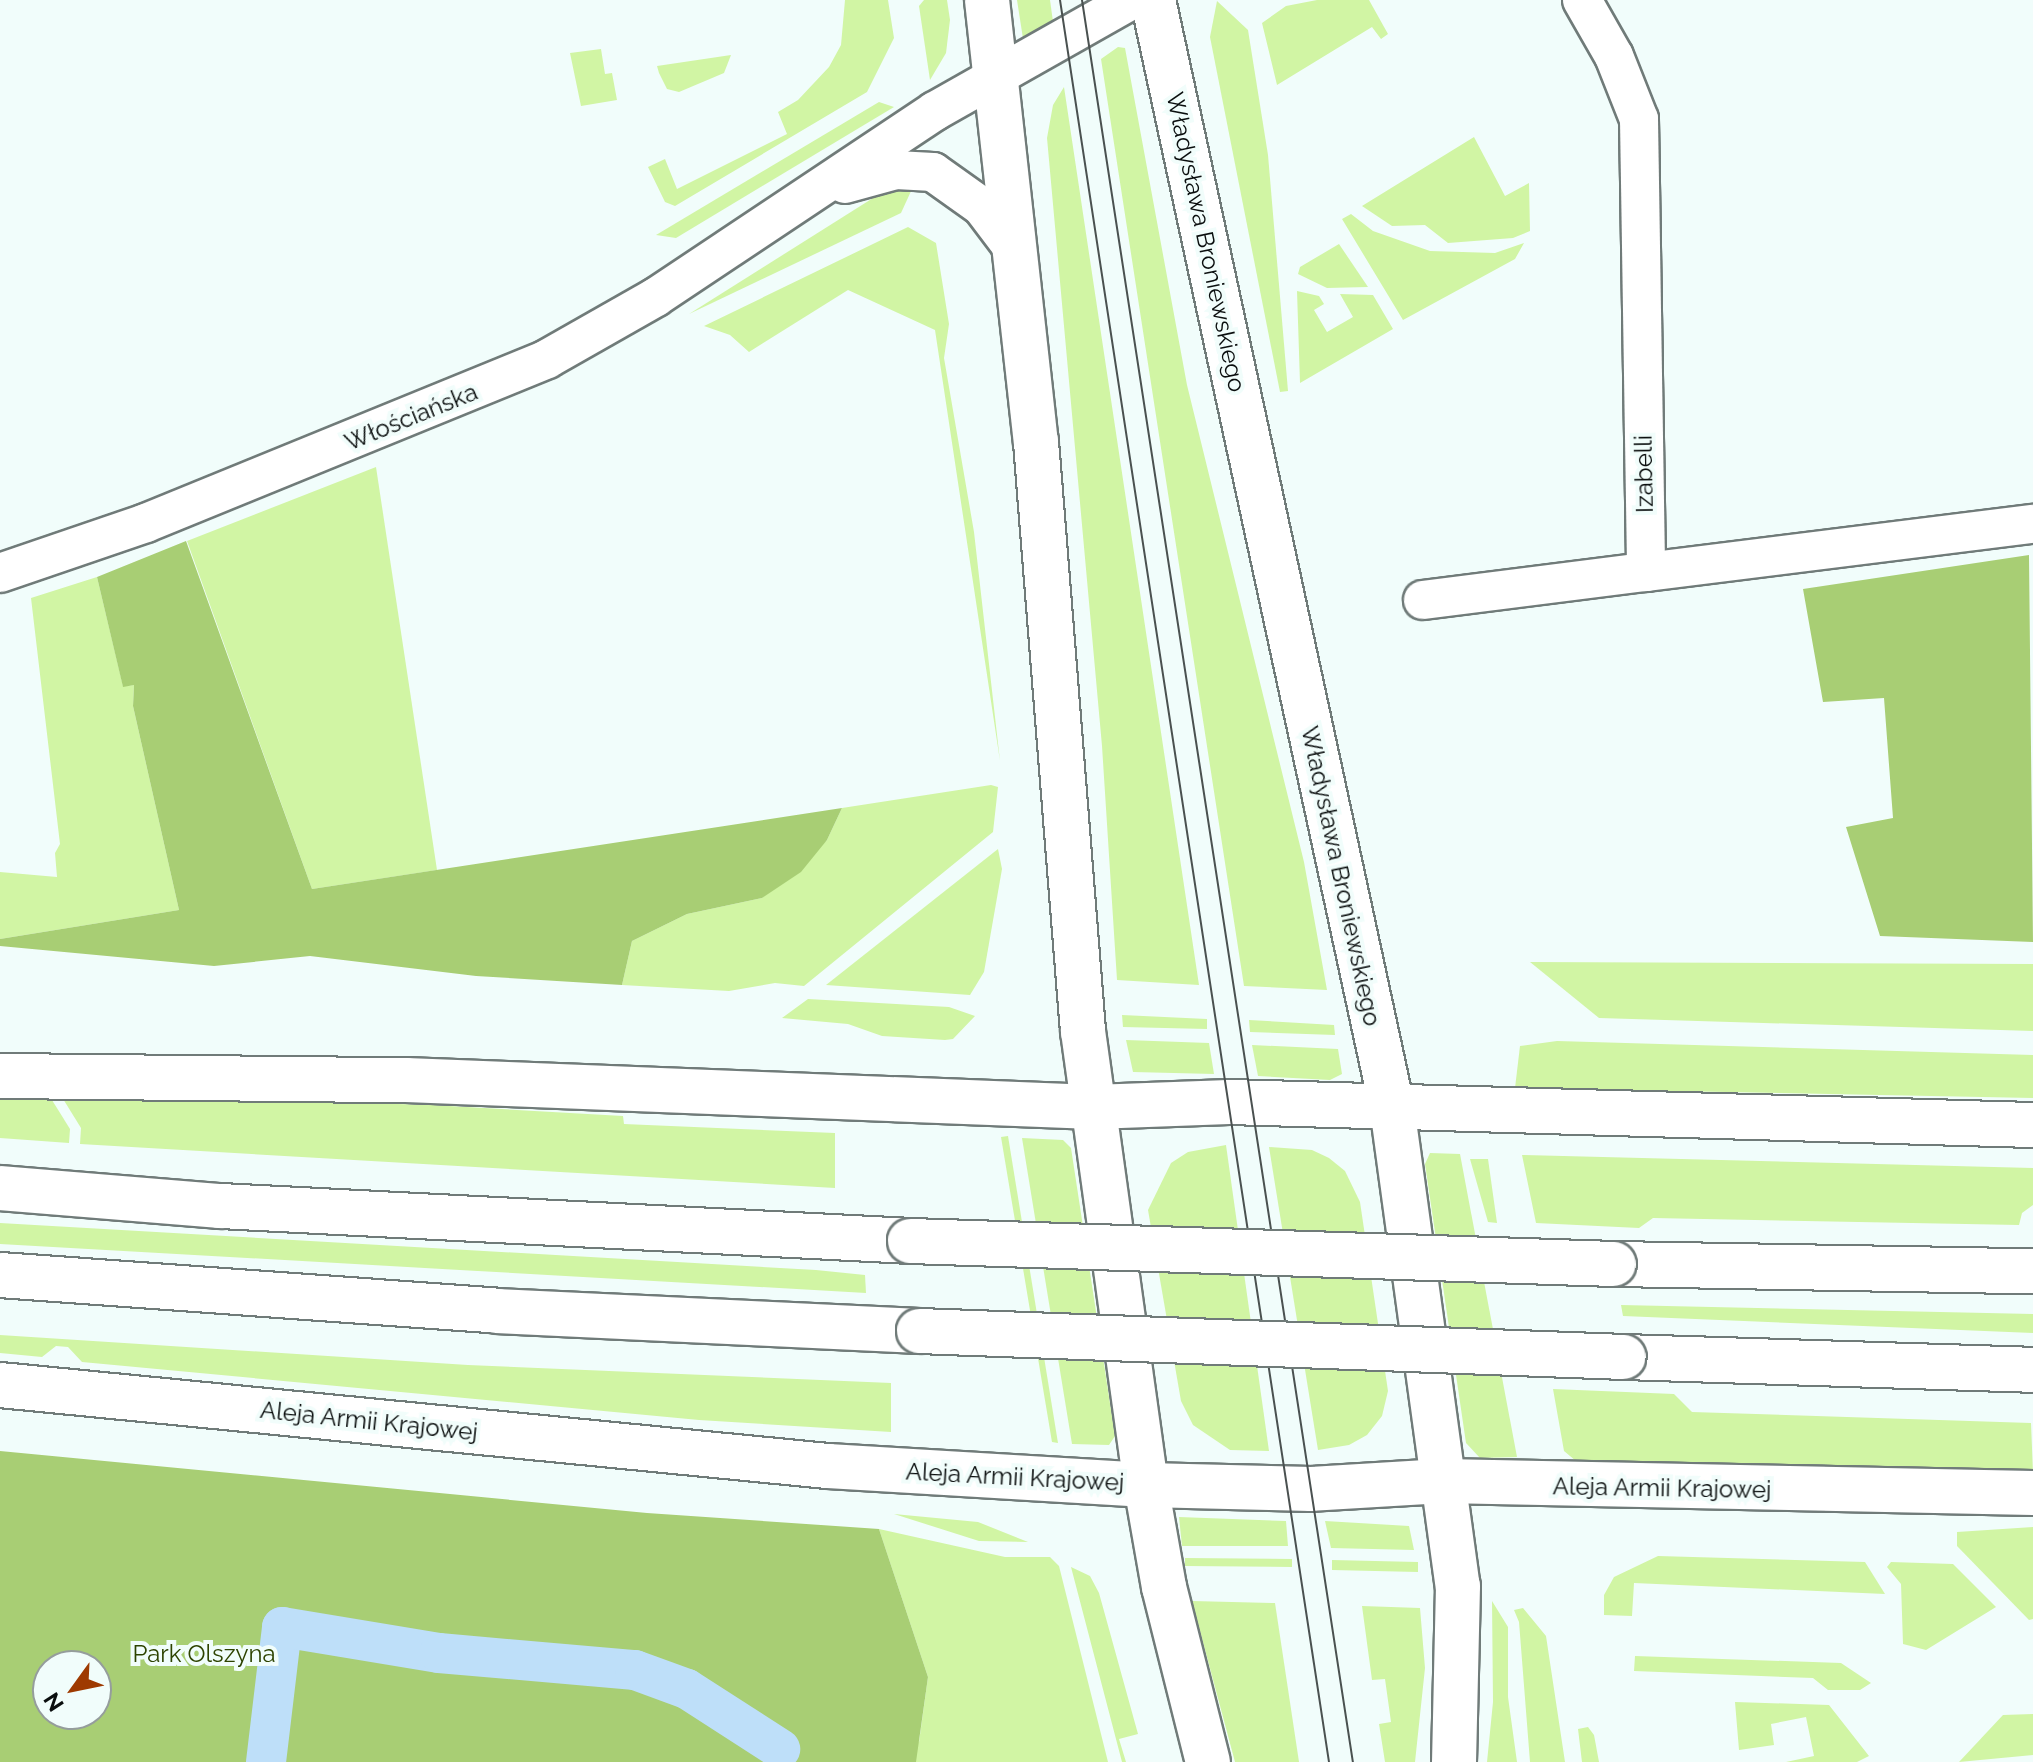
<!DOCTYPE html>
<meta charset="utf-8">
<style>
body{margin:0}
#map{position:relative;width:2033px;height:1762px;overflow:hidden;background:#f1fdfb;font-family:Raleway,sans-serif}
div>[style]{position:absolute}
.green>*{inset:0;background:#d1f5a4}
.forest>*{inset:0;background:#a8ce74}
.canal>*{height:40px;margin:-20px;padding:0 20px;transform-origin:20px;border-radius:20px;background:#bedff9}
.roads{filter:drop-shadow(2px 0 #707b79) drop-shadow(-2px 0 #707b79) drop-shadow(0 2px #707b79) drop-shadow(0 -2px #707b79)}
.street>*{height:38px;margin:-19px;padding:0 19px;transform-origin:19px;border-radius:19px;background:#fff}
.secondary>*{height:44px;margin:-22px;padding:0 22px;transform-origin:22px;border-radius:22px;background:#fff}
.highway>*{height:44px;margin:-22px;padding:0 22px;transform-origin:22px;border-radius:22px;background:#fff}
.tram>*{height:2px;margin:-1px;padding:0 1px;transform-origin:1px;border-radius:1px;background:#4a5150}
.bridges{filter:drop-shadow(2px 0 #707b79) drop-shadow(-2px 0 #707b79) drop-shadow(0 2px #707b79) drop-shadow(0 -2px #707b79)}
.highway-bridge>*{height:44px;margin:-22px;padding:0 22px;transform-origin:22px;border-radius:22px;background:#fff}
span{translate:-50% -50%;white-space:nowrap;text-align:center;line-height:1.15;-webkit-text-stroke:8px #f1fdfb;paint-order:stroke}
.street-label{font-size:24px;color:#0a0e0e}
.park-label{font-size:24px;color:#2d4300}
.north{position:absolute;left:32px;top:1650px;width:80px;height:80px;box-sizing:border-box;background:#f1fdfb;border:2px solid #959d9c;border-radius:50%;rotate:237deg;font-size:22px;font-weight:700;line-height:32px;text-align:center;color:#0a0e0e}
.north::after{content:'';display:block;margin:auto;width:28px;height:36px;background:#9e3a01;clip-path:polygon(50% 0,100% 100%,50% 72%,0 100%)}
</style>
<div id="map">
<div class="green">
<i style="clip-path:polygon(845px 0,888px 0,894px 38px,867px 92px,675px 206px,665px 202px,648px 167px,665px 159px,677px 189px,787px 134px,778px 112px,798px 100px,829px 67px,841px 45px)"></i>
<i style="clip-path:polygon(924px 0,947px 0,950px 20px,946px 53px,930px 80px,919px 6px)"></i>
<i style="clip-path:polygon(1017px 0,1050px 0,1054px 29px,1024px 45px)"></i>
<i style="clip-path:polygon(1317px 0,1369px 0,1388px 34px,1381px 39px,1372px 27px,1277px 85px,1262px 23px,1286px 6px)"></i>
<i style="clip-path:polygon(1217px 1px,1248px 30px,1268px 155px,1288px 391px,1280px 392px,1210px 37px)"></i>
<i style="clip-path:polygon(1118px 47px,1125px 48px,1187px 385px,1304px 862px,1327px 990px,1244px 986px,1101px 59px)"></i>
<i style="clip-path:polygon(601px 49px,605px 74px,612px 73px,617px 100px,581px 106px,570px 53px)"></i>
<i style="clip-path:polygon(731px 55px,724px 73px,679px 92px,667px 89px,659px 73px,657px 66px)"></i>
<i style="clip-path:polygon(1064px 87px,1199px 985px,1117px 980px,1102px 746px,1047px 138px,1053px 105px)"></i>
<i style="clip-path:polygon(879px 102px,894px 107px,676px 238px,656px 235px)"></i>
<i style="clip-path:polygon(1474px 137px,1505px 196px,1529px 183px,1530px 231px,1513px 238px,1448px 243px,1425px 225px,1392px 226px,1362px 206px)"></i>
<i style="clip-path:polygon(912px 189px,901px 213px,689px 314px,881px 193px)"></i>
<i style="clip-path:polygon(1351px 214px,1373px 231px,1430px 251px,1495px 253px,1524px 243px,1515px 259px,1403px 320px,1342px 219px)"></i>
<i style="clip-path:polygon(908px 227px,936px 243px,949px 324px,944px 358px,974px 532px,1000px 761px,935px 330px,848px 290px,749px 352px,730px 335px,704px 326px)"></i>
<i style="clip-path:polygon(1339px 244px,1368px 287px,1327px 288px,1298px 274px,1300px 267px)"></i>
<i style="clip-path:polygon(1297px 291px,1319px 296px,1324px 304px,1314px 310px,1327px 332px,1353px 317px,1340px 294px,1373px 295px,1393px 329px,1300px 383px)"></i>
<i style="clip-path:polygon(376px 467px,437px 870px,312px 889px,187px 541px)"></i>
<i style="clip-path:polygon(97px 577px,123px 686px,134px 685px,133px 706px,179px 910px,0 939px,0 872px,57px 877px,55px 853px,60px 844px,31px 598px)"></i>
<i style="clip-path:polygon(991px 785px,998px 787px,993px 832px,804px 986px,775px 983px,729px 991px,622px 985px,632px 941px,687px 914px,762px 898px,827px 840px,842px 808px)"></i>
<i style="clip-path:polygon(998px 849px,1002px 869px,984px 972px,970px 995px,826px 985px)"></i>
<i style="clip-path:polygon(1530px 962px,2033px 964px,2033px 1031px,1599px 1018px)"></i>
<i style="clip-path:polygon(808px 999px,949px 1007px,975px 1016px,953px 1039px,945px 1040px,882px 1036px,848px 1024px,782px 1018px)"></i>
<i style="clip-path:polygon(1122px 1015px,1207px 1019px,1207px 1029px,1123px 1027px)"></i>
<i style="clip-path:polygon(1249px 1020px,1334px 1025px,1335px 1035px,1250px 1032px)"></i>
<i style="clip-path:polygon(1126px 1040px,1209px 1043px,1214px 1074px,1133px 1072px)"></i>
<i style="clip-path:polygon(1557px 1041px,2033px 1055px,2033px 1098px,1515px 1088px,1520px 1046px)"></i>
<i style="clip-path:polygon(1252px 1045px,1338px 1049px,1342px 1074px,1330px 1080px,1258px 1076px)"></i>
<i style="clip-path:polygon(0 1090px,47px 1092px,70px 1129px,69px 1143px,0 1138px)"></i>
<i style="clip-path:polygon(60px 1094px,432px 1105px,623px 1116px,624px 1124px,835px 1133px,835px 1188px,80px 1144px,81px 1128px)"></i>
<i style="clip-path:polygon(1008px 1136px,1058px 1443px,1052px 1442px,1001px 1137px)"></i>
<i style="clip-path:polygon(1022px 1138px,1063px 1140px,1071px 1148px,1115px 1436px,1109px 1445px,1072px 1444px)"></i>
<i style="clip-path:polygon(1226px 1145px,1269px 1451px,1230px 1450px,1193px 1425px,1181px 1401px,1148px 1210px,1171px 1163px,1188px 1152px)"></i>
<i style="clip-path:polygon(1269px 1147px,1312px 1150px,1329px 1158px,1345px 1171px,1360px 1202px,1388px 1391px,1382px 1416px,1367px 1435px,1349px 1445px,1318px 1450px)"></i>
<i style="clip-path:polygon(1430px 1153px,1460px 1154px,1517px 1457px,1480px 1458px,1466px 1443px,1425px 1164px)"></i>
<i style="clip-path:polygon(1522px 1155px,2033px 1168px,2033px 1205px,2022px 1213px,2019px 1225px,1653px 1218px,1639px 1228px,1536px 1223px)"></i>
<i style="clip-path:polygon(1470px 1159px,1488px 1159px,1497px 1223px,1488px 1222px)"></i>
<i style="clip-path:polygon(0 1223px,816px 1270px,865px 1275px,866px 1293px,0 1244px)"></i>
<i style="clip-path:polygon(1621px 1305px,2033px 1314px,2033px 1333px,1623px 1316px)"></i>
<i style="clip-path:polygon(0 1335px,468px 1365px,891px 1383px,891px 1432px,699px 1420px,82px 1362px,68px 1347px,56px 1346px,42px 1357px,0 1353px)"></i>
<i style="clip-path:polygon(1553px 1389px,1674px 1394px,1692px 1412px,2031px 1423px,2033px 1473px,1576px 1461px,1564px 1451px)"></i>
<i style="clip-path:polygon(894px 1514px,978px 1522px,1028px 1542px,979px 1541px)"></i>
<i style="clip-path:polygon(1179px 1517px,1286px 1521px,1288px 1546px,1182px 1546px)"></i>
<i style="clip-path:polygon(1325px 1521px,1409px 1526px,1414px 1550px,1331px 1548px)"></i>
<i style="clip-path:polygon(evenodd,0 1526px,919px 1742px,928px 1677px,879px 1529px,1005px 1557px,1050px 1557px,1059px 1566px,1108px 1762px,0 1762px,0 1526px,48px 1666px,96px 1666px,96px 1714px,48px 1714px,48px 1666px)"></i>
<i style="clip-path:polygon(2033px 1527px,2033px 1619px,2029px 1620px,1957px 1546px,1957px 1532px)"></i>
<i style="clip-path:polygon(1658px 1556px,1865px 1562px,1885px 1594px,1634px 1583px,1632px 1616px,1604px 1615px,1604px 1595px,1614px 1577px)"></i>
<i style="clip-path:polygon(1185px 1558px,1292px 1559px,1292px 1567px,1185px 1566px)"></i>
<i style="clip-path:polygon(1332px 1560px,1418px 1562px,1418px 1572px,1332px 1570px)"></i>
<i style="clip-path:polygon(1891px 1562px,1953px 1564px,1996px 1607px,1926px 1650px,1903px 1644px,1901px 1584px,1887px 1567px)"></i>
<i style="clip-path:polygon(1071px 1567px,1090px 1576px,1099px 1593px,1138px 1734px,1119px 1739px,1126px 1762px,1122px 1762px)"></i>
<i style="clip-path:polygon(1192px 1601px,1275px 1603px,1299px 1762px,1235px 1762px)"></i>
<i style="clip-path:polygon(1492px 1601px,1508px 1627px,1508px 1697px,1517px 1762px,1487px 1762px,1493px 1702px)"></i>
<i style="clip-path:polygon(1362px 1606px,1420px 1608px,1425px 1668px,1415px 1762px,1385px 1762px,1379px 1724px,1391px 1722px,1385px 1679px,1372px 1680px)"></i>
<i style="clip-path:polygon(1523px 1608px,1546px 1636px,1565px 1762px,1530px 1762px,1519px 1622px,1514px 1610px)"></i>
<i style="clip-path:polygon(1635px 1656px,1841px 1663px,1871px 1683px,1860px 1690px,1828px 1690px,1813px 1678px,1634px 1671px)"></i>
<i style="clip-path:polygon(1735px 1702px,1829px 1705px,1869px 1756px,1857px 1762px,1786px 1762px,1814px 1756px,1806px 1717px,1771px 1724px,1774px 1745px,1739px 1750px)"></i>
<i style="clip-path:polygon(2033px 1714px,2033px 1755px,1959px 1762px,2003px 1715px)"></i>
<i style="clip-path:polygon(1588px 1727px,1594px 1735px,1599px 1762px,1582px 1762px,1578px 1729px)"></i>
</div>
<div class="forest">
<i style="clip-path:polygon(186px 541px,312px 889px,842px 808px,827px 840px,801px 872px,762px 898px,687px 914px,632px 941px,622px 985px,476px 976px,310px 956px,214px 966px,0 946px,0 939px,179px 910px,133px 706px,134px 685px,123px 687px,97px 577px)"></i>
<i style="clip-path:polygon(2029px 555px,2033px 942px,1880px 936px,1846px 827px,1893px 818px,1884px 698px,1823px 702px,1803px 589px)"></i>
<i style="clip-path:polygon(evenodd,0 1451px,647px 1513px,879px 1529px,928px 1677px,916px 1762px,0 1762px,0 1451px,48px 1666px,96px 1666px,96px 1714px,48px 1714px,48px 1666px)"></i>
</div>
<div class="canal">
<i style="left:266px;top:1762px;width:136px;rotate:-83.2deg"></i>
<i style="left:282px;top:1627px;width:159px;rotate:9.4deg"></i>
<i style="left:439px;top:1653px;width:197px;rotate:5deg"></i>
<i style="left:635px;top:1670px;width:55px;rotate:20.1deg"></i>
<i style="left:687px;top:1689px;width:111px;rotate:32.8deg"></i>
</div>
<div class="roads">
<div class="street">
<i style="left:1582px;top:0;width:64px;rotate:60.3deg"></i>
<i style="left:1614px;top:56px;width:68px;rotate:68.4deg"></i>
<i style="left:1639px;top:119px;width:453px;rotate:89.1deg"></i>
<i style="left:1646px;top:572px;width:390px;rotate:-7.1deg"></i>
<i style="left:845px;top:184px;width:53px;rotate:-15.4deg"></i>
<i style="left:896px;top:170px;width:37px;rotate:3deg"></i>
<i style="left:933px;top:172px;width:60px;rotate:35.5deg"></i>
<i style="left:982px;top:207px;width:56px;rotate:52.9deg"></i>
<i style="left:0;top:573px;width:154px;rotate:-18.9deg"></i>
<i style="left:146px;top:523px;width:433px;rotate:-22.2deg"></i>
<i style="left:547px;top:359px;width:125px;rotate:-29.6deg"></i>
<i style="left:656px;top:297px;width:335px;rotate:-33.7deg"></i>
<i style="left:935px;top:111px;width:225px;rotate:-29.5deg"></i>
<i style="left:1423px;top:600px;width:225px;rotate:-7.2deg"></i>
</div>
<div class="secondary">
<i style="left:987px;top:0;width:445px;rotate:83.7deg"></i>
<i style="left:1036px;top:442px;width:591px;rotate:85.44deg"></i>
<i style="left:1083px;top:1031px;width:458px;rotate:82.1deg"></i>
<i style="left:1146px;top:1485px;width:104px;rotate:80deg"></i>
<i style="left:1164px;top:1587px;width:180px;rotate:75.9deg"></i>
<i style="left:1153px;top:0;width:1133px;rotate:77.82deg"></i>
<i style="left:1392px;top:1107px;width:484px;rotate:82.2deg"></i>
<i style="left:1458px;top:1586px;width:176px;rotate:91.3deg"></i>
<i style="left:0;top:1076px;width:406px;rotate:0.6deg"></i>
<i style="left:406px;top:1080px;width:688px;rotate:2.25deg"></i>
<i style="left:1093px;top:1107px;width:136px;rotate:-2.1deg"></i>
<i style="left:1229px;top:1102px;width:804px;rotate:1.64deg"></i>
<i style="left:0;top:1385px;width:832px;rotate:5.59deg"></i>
<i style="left:828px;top:1466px;width:319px;rotate:3.4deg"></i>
<i style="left:1146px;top:1485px;width:165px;rotate:1.4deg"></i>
<i style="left:1311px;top:1489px;width:132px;rotate:-3.5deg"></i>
<i style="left:1443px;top:1481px;width:590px;rotate:1.17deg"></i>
</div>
<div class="highway">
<i style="left:0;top:1188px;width:221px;rotate:4.7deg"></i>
<i style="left:220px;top:1206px;width:691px;rotate:2.9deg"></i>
<i style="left:1614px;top:1264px;width:419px;rotate:1deg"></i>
<i style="left:0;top:1275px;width:498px;rotate:4.1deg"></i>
<i style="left:497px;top:1311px;width:422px;rotate:2.7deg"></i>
<i style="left:1624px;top:1357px;width:409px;rotate:1.8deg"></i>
</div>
</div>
<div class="tram">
<i style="left:1060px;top:0;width:1782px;rotate:81.32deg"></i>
<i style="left:1082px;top:0;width:1783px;rotate:81.26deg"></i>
</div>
<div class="bridges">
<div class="highway-bridge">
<i style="left:910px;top:1241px;width:704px;rotate:1.87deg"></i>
<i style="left:919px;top:1331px;width:705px;rotate:2.11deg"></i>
</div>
</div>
<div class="street-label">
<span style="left:1206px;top:242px;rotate:78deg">Władysława Broniewskiego</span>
<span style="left:411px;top:417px;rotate:-22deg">Włościańska</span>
<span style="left:1644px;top:474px;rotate:-91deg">Izabelli</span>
<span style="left:1341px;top:876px;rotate:78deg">Władysława Broniewskiego</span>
<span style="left:369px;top:1421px;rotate:6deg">Aleja Armii Krajowej</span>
<span style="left:1015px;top:1477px;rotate:3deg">Aleja Armii Krajowej</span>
<span style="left:1662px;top:1488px;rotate:1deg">Aleja Armii Krajowej</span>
</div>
<div class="park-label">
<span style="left:204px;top:1654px">Park Olszyna</span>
</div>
<div class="north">N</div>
</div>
